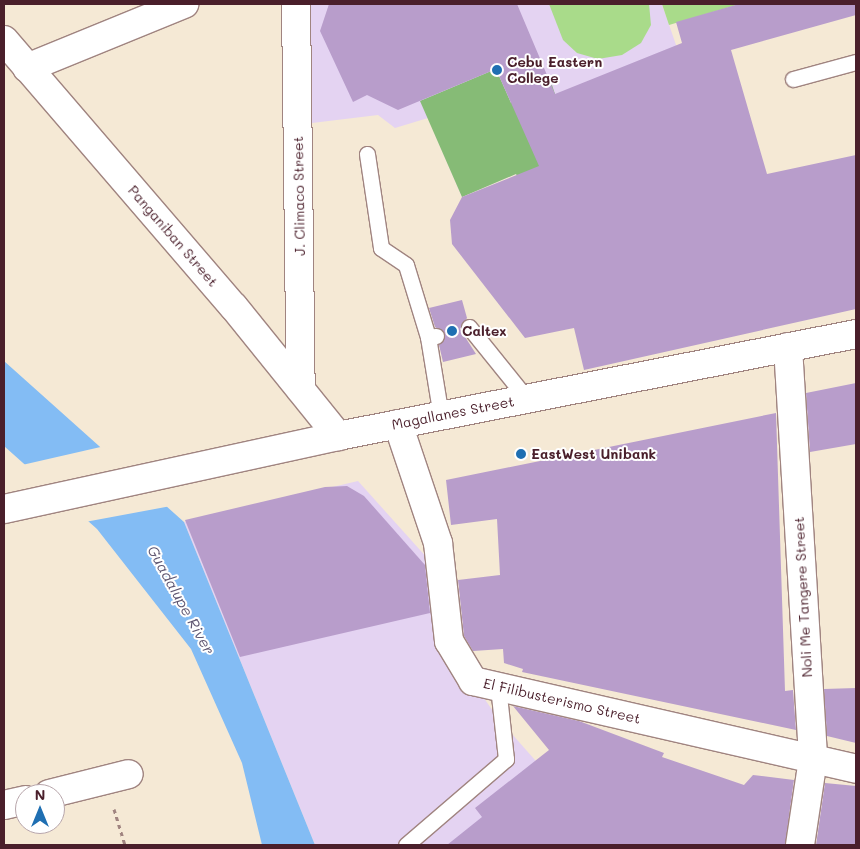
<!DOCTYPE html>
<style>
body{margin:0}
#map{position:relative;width:860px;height:849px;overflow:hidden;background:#f5e9d5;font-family:Mali,sans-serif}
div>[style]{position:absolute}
.built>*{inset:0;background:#e4d3f2}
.green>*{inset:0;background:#a9db8a}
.forest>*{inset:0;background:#86bb76}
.water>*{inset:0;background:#83bcf4}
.pier>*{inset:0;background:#f5e9d5}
.building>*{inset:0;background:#b89dcb}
.path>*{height:3px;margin-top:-1.5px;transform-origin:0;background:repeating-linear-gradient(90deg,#a08480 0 4px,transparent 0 8px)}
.roads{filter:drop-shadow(1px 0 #a08480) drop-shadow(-1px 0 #a08480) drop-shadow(0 1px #a08480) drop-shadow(0 -1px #a08480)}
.service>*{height:15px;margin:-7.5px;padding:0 7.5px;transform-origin:7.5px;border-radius:7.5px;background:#fff}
.minor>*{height:28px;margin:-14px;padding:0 14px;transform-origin:14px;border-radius:14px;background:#fff}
.tertiary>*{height:28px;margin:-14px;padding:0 14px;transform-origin:14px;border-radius:14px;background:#fff}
.dots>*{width:14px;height:14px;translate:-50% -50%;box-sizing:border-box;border:2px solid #fff;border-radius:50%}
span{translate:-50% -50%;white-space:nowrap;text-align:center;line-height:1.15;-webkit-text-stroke:4px #fff;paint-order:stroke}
.poi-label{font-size:14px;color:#4a1f2b;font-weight:700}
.left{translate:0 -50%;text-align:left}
.street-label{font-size:14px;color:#4a1f2b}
.water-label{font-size:15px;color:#5e5671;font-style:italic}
.frame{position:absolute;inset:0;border:5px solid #4a1f2b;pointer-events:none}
.north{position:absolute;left:15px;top:784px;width:50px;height:50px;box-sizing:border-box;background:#fff;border:1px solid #b7a5aa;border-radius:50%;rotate:0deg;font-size:14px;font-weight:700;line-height:20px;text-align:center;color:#4a1f2b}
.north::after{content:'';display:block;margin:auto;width:18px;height:22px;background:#1f6fb2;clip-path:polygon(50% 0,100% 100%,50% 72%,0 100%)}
</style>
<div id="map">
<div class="built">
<i style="clip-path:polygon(309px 4px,662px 4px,717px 165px,538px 212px,516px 174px,462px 197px,428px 118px,395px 128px,378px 115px,312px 123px)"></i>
<i style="clip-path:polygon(358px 481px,429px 560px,433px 624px,497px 717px,610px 845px,315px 845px,184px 522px)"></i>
</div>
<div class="green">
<i style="clip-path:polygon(549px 4px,649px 4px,651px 25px,641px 43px,622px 55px,598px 59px,577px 53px,563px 40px)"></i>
<i style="clip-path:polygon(662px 4px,740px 4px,669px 25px)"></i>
</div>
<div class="forest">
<i style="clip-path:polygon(496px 69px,511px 103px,552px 85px,555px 94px,554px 202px,538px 212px,516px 174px,462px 197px,420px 101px)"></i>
</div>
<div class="water">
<i style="clip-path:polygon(4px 361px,184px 522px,315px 845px,262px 845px,242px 763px,191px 649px,97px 529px,4px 446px)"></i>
</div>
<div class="pier">
<i style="clip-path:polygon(105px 446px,171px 506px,85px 522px,22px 465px)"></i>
</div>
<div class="building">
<i style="clip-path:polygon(329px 4px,517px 4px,555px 94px,682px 43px,676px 22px,739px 4px,856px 4px,856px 15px,731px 50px,767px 174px,856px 155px,856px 309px,584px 370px,574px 328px,525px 338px,452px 244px,450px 220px,462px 197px,539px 166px,496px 69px,398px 110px,367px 95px,353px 102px,320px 31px)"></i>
<i style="clip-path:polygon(462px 300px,467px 318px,460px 329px,476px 354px,443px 362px,439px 345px,445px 334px,435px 327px,429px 308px)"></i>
<i style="clip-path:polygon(856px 383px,856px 444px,810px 452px,806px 393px)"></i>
<i style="clip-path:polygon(776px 413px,785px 691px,793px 690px,796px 730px,522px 672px,523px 669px,504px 663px,503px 649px,473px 651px,464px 636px,458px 580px,500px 575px,497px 519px,451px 525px,446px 480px)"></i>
<i style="clip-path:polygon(347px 486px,364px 496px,425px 565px,430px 613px,240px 657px,185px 520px,325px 487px)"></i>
<i style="clip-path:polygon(856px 688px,856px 743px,827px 736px,824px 689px)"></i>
<i style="clip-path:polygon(513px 706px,579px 721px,664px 753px,662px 757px,744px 785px,753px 775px,794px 780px,785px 845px,447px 845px,482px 817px,475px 808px,549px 750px)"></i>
<i style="clip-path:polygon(825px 783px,856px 786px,856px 845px,816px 845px)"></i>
</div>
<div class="path">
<i style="left:114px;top:809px;width:38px;rotate:73deg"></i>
</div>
<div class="roads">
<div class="service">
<i style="left:793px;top:79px;width:65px;rotate:-15.1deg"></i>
<i style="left:367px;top:154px;width:95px;rotate:81.5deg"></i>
<i style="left:381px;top:248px;width:30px;rotate:34deg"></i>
<i style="left:406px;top:265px;width:75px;rotate:73deg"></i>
<i style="left:469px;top:327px;width:92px;rotate:51.1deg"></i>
<i style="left:436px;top:336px;width:8px;rotate:173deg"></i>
<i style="left:428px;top:337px;width:80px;rotate:80.7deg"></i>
<i style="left:406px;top:845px;width:132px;rotate:-40.7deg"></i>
<i style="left:506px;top:759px;width:72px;rotate:-96.3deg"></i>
</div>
<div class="minor">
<i style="left:296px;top:4px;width:385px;rotate:89.3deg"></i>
<i style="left:27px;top:68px;width:170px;rotate:-22.2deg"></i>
<i style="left:788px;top:347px;width:413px;rotate:86.5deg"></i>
<i style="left:813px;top:759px;width:87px;rotate:98.6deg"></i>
<i style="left:398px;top:424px;width:126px;rotate:71.4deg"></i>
<i style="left:438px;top:543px;width:99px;rotate:83.6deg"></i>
<i style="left:449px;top:641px;width:47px;rotate:59deg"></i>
<i style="left:473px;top:681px;width:393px;rotate:12.9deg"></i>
<i style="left:49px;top:794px;width:82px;rotate:-14deg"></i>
<i style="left:4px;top:805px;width:22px;rotate:-13deg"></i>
</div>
<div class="tertiary">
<i style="left:4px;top:40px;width:352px;rotate:49.3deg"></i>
<i style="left:234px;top:307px;width:166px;rotate:51.1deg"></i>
<i style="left:4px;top:509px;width:342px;rotate:-12.3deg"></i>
<i style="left:338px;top:436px;width:528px;rotate:-11.14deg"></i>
</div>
</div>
<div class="dots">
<i style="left:497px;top:70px;background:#1f6fb2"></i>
<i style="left:452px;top:331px;background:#1f6fb2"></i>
<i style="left:521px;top:454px;background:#1f6fb2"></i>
</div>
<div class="poi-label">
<span class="left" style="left:507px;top:70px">Cebu Eastern<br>College</span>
<span class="left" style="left:462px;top:331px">Caltex</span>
<span class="left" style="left:531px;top:454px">EastWest Unibank</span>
</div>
<div class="street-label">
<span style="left:299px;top:196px;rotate:-91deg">J. Climaco Street</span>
<span style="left:173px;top:236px;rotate:49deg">Panganiban Street</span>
<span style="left:453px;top:413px;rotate:-11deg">Magallanes Street</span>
<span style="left:803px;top:597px;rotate:-93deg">Noli Me Tangere Street</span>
<span style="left:562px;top:701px;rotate:13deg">El Filibusterismo Street</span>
</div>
<div class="water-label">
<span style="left:181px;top:600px;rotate:61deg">Guadalupe River</span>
</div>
<div class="frame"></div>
<div class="north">N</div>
</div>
